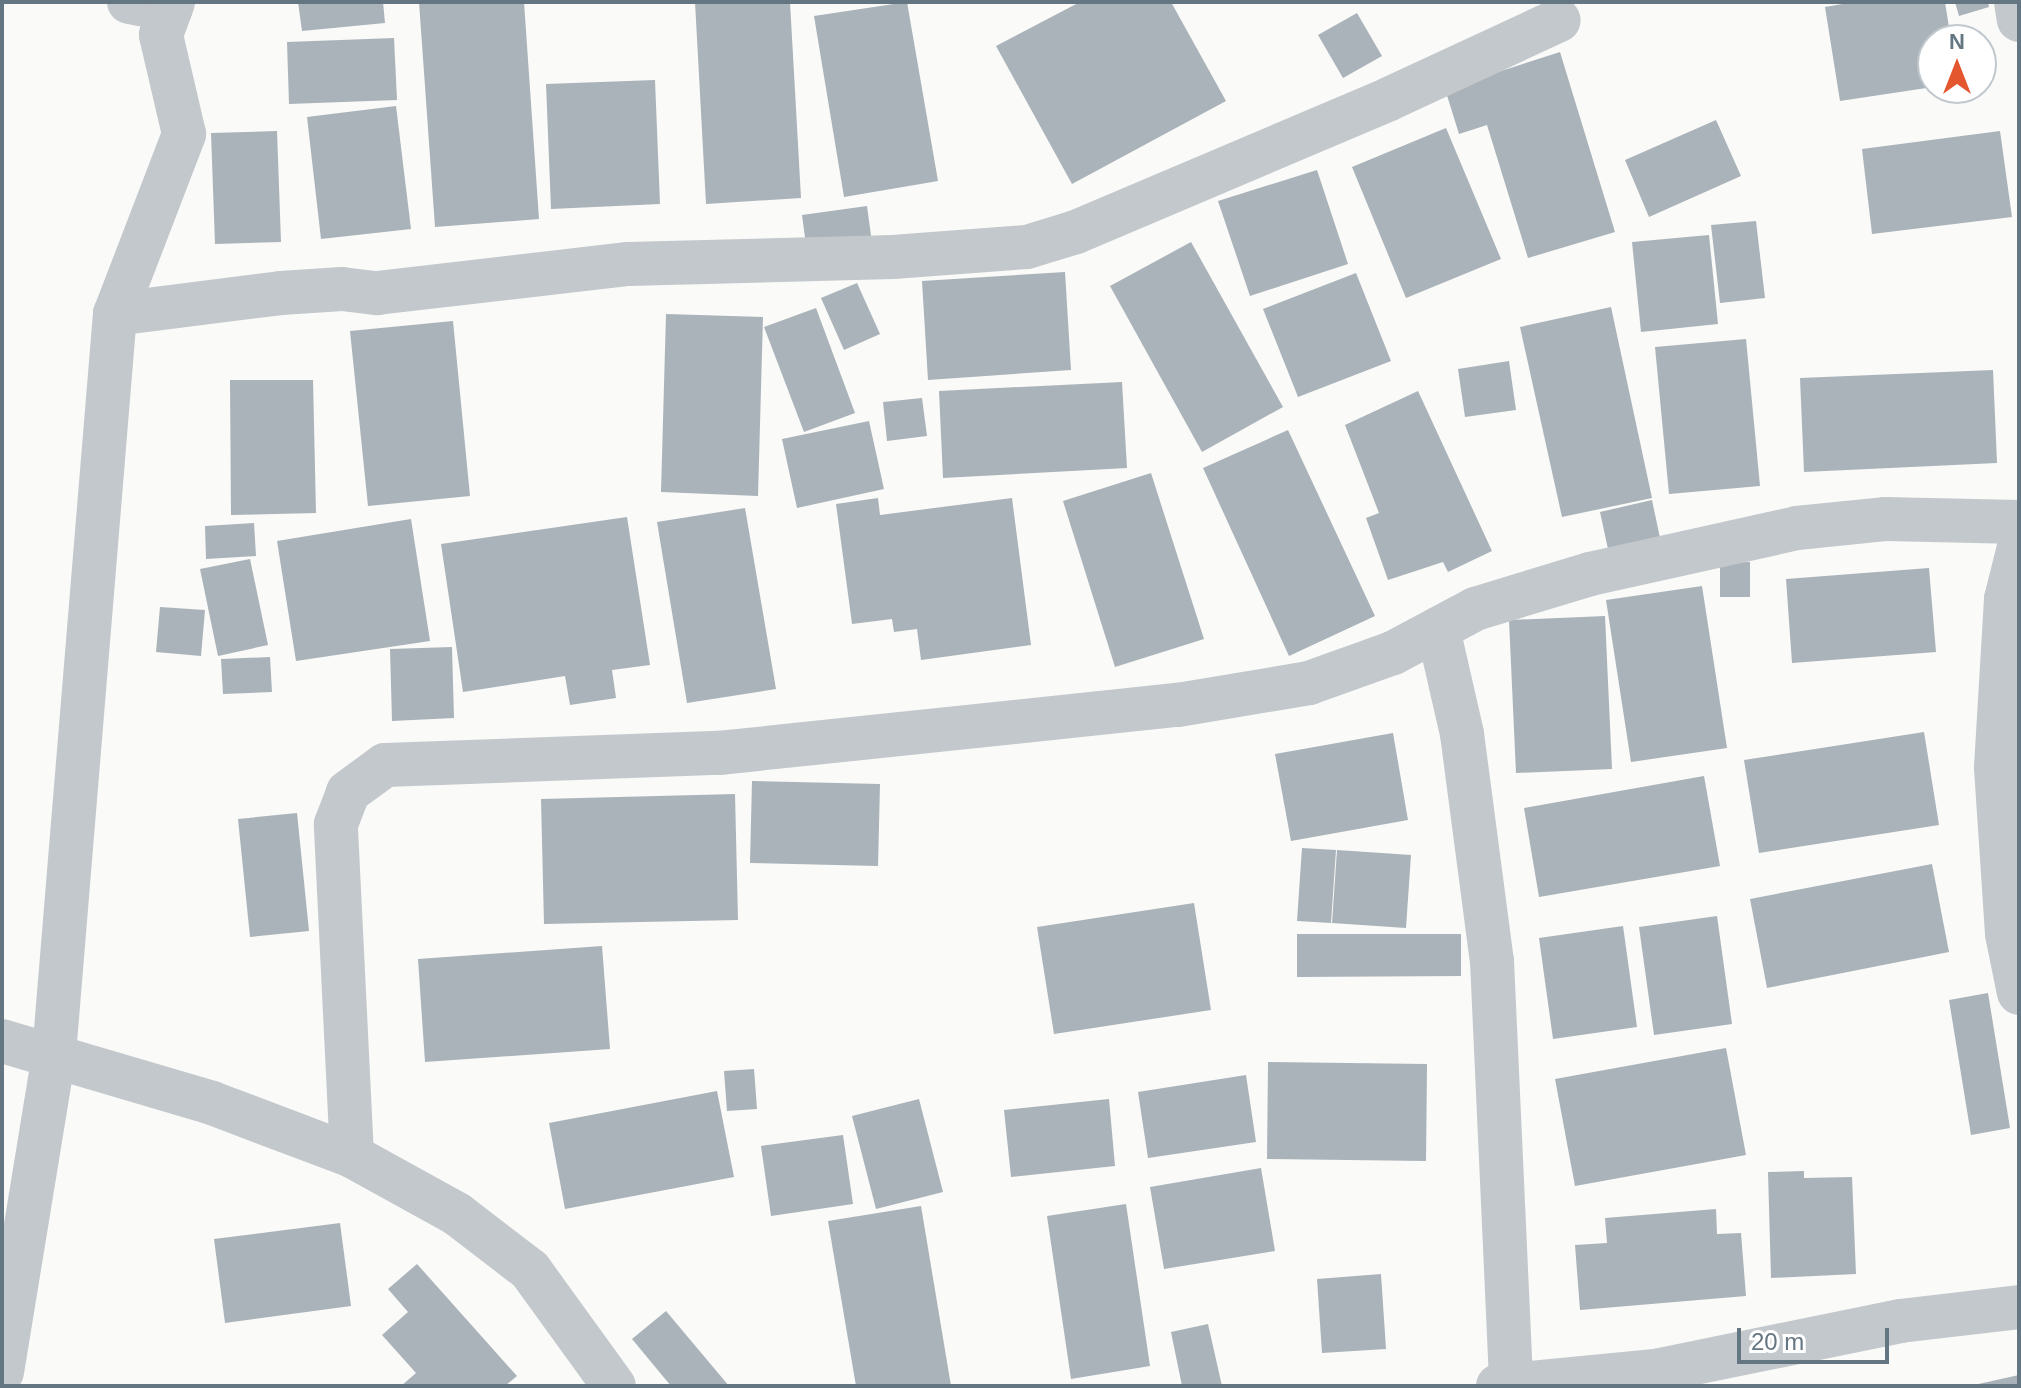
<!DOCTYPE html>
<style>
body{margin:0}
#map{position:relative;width:2021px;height:1388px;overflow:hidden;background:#fafaf8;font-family:Arial,sans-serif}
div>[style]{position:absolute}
.building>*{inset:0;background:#aab3b9}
.minor>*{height:44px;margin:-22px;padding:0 22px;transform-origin:22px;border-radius:22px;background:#c3c8cc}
span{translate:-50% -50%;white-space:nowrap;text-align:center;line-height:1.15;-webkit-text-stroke:8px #fff;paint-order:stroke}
.frame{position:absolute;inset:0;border:4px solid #657683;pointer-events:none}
.north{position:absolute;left:1917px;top:24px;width:80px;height:80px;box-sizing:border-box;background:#fff;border:2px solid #c1c8cd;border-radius:50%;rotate:0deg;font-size:22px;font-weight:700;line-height:32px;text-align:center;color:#657683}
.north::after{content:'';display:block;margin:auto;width:28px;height:36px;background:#e4572e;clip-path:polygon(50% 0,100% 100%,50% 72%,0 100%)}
.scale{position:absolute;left:1737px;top:1328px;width:152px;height:36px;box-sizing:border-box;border:4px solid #657683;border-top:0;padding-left:10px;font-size:24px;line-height:28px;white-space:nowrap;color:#657683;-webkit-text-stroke:6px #fff;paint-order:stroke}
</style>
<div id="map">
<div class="building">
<i style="clip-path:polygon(298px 2px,383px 2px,385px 23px,302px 31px)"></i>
<i style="clip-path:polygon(419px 2px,524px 2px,539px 219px,435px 227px)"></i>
<i style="clip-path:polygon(695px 2px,790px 2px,801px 198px,706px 204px)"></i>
<i style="clip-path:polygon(907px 2px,938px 181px,844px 197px,814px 16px)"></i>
<i style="clip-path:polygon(1080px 2px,1171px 2px,1226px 101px,1072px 184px,996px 46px)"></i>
<i style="clip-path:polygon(1854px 2px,1945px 2px,1951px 40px,1933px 40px,1933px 87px,1840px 101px,1825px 7px)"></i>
<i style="clip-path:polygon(1955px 2px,1988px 2px,1989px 7px,1959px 16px)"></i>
<i style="clip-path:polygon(1357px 13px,1382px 56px,1343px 78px,1318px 35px)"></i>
<i style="clip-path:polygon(394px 38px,397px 100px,289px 104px,287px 42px)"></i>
<i style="clip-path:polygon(1560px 52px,1615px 232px,1528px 258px,1487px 125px,1459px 134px,1445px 89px)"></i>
<i style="clip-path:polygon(655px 80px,660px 204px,551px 209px,546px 84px)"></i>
<i style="clip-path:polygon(396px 106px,411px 229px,321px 239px,307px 117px)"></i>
<i style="clip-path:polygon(1716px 120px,1741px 176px,1649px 217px,1625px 160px)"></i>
<i style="clip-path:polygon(1446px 128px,1501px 259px,1406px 298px,1352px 167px)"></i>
<i style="clip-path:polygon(277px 131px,281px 242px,215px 244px,211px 133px)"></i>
<i style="clip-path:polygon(2000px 131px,2012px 217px,1872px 234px,1862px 149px)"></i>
<i style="clip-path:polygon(1317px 170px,1348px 264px,1250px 296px,1218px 201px)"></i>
<i style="clip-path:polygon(867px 206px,872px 243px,807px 252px,802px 215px)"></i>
<i style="clip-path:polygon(1756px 221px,1765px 298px,1720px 303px,1711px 225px)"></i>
<i style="clip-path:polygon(1709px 235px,1718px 324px,1641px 332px,1632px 242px)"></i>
<i style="clip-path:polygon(1191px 242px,1283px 407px,1202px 452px,1110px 286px)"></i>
<i style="clip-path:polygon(1065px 272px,1071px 370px,928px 380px,922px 281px)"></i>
<i style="clip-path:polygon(1356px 273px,1391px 361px,1298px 397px,1263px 309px)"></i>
<i style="clip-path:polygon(857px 283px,880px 334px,844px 350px,821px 298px)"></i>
<i style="clip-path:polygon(1611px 307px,1652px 498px,1562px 517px,1520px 327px)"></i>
<i style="clip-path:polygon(816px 308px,855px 413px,804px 432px,764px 327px)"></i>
<i style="clip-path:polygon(666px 314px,763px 317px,758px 496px,661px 492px)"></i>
<i style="clip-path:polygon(453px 321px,470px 496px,368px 506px,350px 331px)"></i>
<i style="clip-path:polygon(1746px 339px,1760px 486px,1669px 494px,1655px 347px)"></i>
<i style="clip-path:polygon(1509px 361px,1516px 410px,1465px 417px,1458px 369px)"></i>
<i style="clip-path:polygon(1993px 370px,1997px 463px,1804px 472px,1800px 378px)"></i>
<i style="clip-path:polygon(230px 380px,313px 380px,316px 513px,231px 515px)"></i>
<i style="clip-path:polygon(1122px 382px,1127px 468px,943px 478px,939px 391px)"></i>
<i style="clip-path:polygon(1418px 391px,1492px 551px,1448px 572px,1443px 562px,1388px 580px,1366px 518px,1379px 513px,1345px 425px)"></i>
<i style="clip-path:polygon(922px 398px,927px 436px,887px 441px,883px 402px)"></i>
<i style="clip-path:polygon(869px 421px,884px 489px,797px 508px,782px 439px)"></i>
<i style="clip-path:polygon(1288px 430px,1375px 616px,1289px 656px,1203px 468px)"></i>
<i style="clip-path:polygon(1151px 473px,1204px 639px,1115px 667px,1063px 501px)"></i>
<i style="clip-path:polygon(878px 498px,880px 515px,1012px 498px,1031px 645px,921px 660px,917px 629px,894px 632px,892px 619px,852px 624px,836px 504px)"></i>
<i style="clip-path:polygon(1652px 500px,1660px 538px,1608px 549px,1600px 512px)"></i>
<i style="clip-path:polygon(745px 508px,776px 689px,687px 703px,657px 522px)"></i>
<i style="clip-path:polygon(627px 517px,650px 665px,612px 670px,616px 698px,570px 705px,565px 676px,463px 692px,441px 544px)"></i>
<i style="clip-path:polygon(411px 519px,430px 641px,296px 661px,277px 541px)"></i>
<i style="clip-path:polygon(254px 523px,256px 556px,206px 559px,205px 526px)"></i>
<i style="clip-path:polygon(250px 559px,268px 645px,218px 656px,200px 569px)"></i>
<i style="clip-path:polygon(1750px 562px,1750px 597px,1720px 597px,1720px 563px)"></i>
<i style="clip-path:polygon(1929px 568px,1936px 652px,1792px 663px,1786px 579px)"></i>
<i style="clip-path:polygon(1702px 586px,1727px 748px,1631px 762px,1606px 600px)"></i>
<i style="clip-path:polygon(160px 607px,205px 610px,201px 656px,156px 652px)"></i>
<i style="clip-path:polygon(1605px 616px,1612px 769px,1516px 773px,1509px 620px)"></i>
<i style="clip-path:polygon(452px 647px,454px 718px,392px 721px,390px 649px)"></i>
<i style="clip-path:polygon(270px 657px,272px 692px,223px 694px,221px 659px)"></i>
<i style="clip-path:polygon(1924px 732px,1939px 825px,1759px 853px,1744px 760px)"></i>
<i style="clip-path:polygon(1393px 733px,1408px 820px,1291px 841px,1275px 754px)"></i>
<i style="clip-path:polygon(1704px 776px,1720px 866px,1539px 897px,1524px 808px)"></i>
<i style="clip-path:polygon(752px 781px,880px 784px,878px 866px,750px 863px)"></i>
<i style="clip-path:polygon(735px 794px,738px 920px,544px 924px,541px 799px)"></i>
<i style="clip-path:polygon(297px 813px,309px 931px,250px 937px,238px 819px)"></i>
<i style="clip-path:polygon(1302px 848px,1336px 850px,1331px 923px,1297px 921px)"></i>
<i style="clip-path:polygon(1337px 850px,1411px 855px,1406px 928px,1332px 923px)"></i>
<i style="clip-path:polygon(1932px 864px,1949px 952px,1767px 988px,1750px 899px)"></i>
<i style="clip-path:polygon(1194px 903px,1211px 1010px,1054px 1034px,1037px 927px)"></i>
<i style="clip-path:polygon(1717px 916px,1732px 1024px,1654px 1035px,1639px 927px)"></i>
<i style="clip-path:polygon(1623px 926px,1637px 1027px,1553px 1039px,1539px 938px)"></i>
<i style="clip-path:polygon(1297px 934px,1461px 934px,1461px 976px,1297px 977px)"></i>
<i style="clip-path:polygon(602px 946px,610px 1049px,425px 1062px,418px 959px)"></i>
<i style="clip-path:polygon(1988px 993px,2010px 1128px,1971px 1135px,1949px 1000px)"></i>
<i style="clip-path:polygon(1726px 1048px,1746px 1155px,1575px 1186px,1555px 1079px)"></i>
<i style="clip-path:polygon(1268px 1062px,1427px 1064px,1426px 1161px,1267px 1159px)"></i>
<i style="clip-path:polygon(754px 1069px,757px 1109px,727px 1111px,724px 1071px)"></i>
<i style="clip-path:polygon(1246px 1075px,1256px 1142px,1148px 1158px,1138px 1092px)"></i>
<i style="clip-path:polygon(717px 1091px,734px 1177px,565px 1209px,549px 1123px)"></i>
<i style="clip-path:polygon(919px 1099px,943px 1192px,876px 1209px,852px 1116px)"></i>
<i style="clip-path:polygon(1109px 1099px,1115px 1166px,1011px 1177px,1004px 1110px)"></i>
<i style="clip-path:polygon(843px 1135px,853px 1204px,771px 1216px,761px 1146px)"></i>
<i style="clip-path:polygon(1261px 1168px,1275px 1251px,1164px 1269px,1150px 1187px)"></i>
<i style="clip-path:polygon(1804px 1171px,1804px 1178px,1852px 1177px,1856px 1274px,1771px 1278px,1768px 1172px)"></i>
<i style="clip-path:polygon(1126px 1204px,1150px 1366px,1071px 1379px,1047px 1216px)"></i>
<i style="clip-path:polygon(921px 1206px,951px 1386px,856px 1386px,828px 1221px)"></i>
<i style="clip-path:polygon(1716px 1209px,1717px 1234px,1741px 1233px,1746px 1296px,1580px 1310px,1575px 1245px,1607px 1243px,1605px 1218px)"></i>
<i style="clip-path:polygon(340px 1223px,351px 1306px,225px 1323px,214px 1239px)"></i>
<i style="clip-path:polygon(417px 1264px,517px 1376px,505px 1386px,401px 1386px,416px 1373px,382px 1335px,408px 1312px,388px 1289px)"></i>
<i style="clip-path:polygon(1381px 1274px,1386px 1349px,1322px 1353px,1317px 1279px)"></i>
<i style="clip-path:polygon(666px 1311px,729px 1386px,671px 1386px,632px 1339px)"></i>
<i style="clip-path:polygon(1208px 1324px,1222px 1386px,1182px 1386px,1171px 1332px)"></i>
<i style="clip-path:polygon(2019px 1375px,2019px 1386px,1974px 1386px,1974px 1385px)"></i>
</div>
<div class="minor">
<i style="left:129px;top:2px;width:42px;rotate:11deg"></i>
<i style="left:2016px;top:2px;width:18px;rotate:81deg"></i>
<i style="left:115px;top:314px;width:167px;rotate:-7.2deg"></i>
<i style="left:281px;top:293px;width:61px;rotate:-3.8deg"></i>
<i style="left:342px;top:289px;width:35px;rotate:7deg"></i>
<i style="left:377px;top:293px;width:253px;rotate:-6.6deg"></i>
<i style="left:628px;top:264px;width:265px;rotate:-1.5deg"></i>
<i style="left:893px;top:257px;width:134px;rotate:-4.3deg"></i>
<i style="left:1027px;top:247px;width:51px;rotate:-17deg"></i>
<i style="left:1076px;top:232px;width:340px;rotate:-23deg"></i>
<i style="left:1389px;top:99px;width:187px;rotate:-24.9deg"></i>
<i style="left:2019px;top:547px;width:54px;rotate:104deg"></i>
<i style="left:2006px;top:599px;width:169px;rotate:93.4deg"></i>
<i style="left:1996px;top:768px;width:166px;rotate:86.2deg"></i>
<i style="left:2007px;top:934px;width:60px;rotate:78.5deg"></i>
<i style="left:1438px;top:629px;width:108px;rotate:77.1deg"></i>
<i style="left:1462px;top:734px;width:229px;rotate:82.5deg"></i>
<i style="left:1492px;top:961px;width:424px;rotate:87.4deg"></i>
<i style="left:2px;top:1041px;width:219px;rotate:16.4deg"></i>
<i style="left:212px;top:1103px;width:150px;rotate:20.7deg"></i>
<i style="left:352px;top:1156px;width:120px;rotate:28.9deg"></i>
<i style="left:457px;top:1214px;width:92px;rotate:37.5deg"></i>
<i style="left:530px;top:1270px;width:143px;rotate:54.1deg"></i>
<i style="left:352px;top:1156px;width:332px;rotate:-92.8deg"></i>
<i style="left:336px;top:824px;width:34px;rotate:-69deg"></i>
<i style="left:348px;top:792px;width:46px;rotate:-36.1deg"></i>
<i style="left:385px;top:765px;width:334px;rotate:-2.1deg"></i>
<i style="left:719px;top:753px;width:462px;rotate:-6deg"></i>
<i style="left:1178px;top:705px;width:133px;rotate:-9.5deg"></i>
<i style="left:1309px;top:683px;width:89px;rotate:-19.7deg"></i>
<i style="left:1393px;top:653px;width:93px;rotate:-28.2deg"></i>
<i style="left:1475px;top:609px;width:120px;rotate:-16.9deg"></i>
<i style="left:1590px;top:574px;width:212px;rotate:-12.5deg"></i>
<i style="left:1797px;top:528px;width:88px;rotate:-5.8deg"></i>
<i style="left:1885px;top:519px;width:134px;rotate:1.3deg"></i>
<i style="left:2px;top:1372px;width:322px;rotate:-80.7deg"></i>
<i style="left:54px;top:1054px;width:743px;rotate:-85.29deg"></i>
<i style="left:115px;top:314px;width:193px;rotate:-69deg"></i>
<i style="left:184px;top:134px;width:102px;rotate:-103.1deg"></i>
<i style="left:161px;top:35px;width:35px;rotate:-70deg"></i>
<i style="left:1498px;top:1386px;width:158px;rotate:-5.5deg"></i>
<i style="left:1655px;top:1371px;width:250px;rotate:-11.5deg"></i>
<i style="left:1900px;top:1321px;width:120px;rotate:-6.7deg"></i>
</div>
<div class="frame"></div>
<div class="north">N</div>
<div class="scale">20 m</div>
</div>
